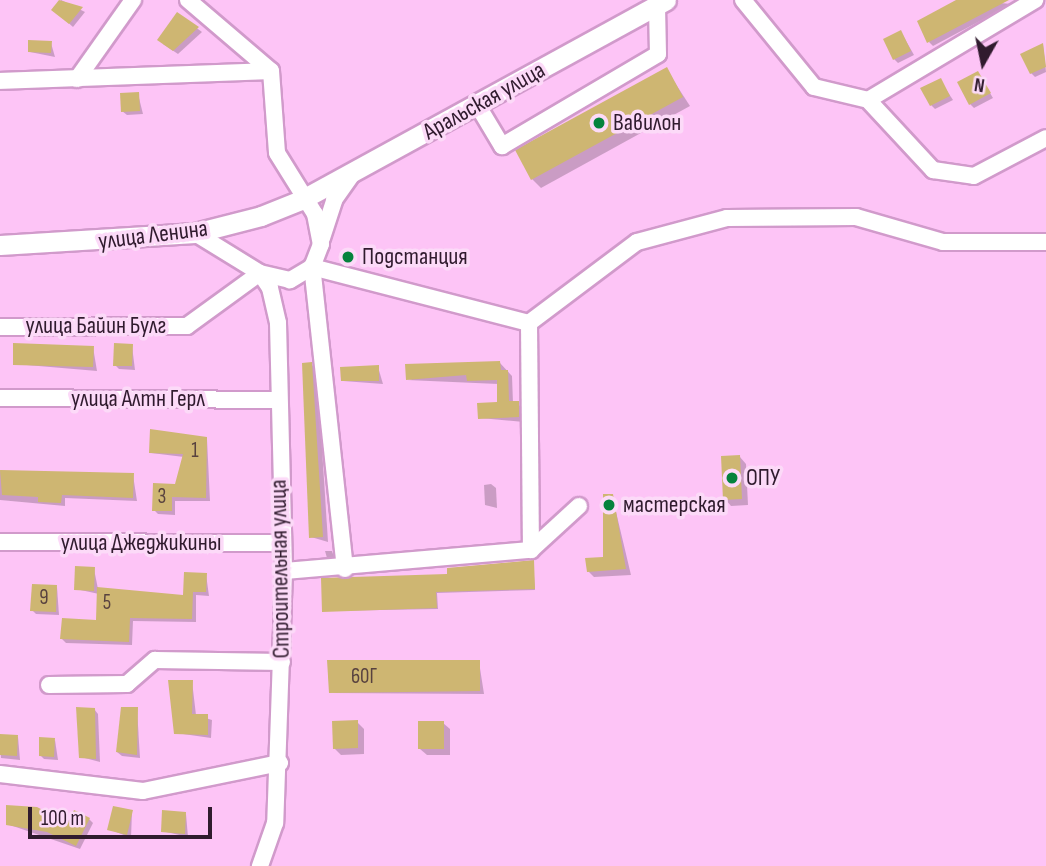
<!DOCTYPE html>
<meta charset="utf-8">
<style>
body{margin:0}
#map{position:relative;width:1046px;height:866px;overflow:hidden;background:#fdc4f6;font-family:"Sofia Sans Condensed",sans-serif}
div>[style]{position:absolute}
.shadow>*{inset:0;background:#0003}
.building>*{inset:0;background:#ceb672}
.roads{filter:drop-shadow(2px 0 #d19acb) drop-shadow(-2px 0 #d19acb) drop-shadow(0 2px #d19acb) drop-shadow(0 -2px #d19acb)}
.minor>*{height:16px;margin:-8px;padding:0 8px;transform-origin:8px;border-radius:8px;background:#fff}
.major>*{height:19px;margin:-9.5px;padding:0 9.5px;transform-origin:9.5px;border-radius:9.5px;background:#fff}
.dots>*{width:19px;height:19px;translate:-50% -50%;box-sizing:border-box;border:4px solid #fcdaf8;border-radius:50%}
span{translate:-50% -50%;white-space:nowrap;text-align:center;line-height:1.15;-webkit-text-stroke:7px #fcdaf8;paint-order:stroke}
.number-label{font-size:21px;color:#58423f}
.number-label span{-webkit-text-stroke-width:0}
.street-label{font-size:24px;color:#301b2e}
.poi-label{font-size:24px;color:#301b2e}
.left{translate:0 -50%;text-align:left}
.north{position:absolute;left:948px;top:28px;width:70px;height:70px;-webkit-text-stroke:5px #fcdaf8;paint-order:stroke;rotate:189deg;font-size:19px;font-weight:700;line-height:28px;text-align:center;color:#301b2e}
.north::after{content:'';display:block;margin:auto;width:24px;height:32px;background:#301b2e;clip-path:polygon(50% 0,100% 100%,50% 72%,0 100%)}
.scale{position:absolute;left:28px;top:807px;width:184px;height:32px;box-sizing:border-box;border:4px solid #301b2e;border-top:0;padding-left:9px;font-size:21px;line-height:24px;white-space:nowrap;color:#301b2e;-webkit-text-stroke:5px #fcdaf8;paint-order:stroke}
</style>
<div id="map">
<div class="shadow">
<i style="clip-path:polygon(61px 0,85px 12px,73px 27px,54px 10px)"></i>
<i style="clip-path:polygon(963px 0,1012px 4px,933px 46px,929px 42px)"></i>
<i style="clip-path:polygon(178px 14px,202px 32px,178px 54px,163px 44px)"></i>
<i style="clip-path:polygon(901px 32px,914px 55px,898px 63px,894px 59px)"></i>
<i style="clip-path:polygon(51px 43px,55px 57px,30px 52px)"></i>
<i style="clip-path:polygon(1043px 45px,1046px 72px,1035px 77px,1031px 73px)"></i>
<i style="clip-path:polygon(666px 69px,690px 106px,541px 188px,532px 179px)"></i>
<i style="clip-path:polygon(978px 73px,993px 98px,974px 108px,970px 104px)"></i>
<i style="clip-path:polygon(940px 80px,953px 100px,935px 109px,931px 105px)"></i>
<i style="clip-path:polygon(138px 94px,143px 114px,127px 115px,122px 111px)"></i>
<i style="clip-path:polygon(132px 346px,135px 370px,119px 369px,115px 365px)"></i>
<i style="clip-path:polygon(93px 347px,97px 371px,15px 364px)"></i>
<i style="clip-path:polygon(500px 363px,512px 376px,513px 403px,523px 407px,524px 422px,480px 418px,499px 403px,498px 384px,407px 380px)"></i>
<i style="clip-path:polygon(311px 364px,317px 370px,328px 542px,311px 537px)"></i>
<i style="clip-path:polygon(378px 367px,383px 384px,343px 381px)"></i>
<i style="clip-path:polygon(207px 439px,210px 501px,175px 501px,175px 515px,158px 514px,154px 510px,176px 485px,184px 457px,151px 453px)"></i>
<i style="clip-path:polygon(740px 457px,746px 464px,748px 505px,731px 506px,725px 499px)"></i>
<i style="clip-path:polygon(0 471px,133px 475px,137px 501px,65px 498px,65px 506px,0 500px)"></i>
<i style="clip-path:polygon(491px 484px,496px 488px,497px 508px,485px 505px,484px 485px)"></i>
<i style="clip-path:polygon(612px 495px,631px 575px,594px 577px,588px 571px,605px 559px)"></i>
<i style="clip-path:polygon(325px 551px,332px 551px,334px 557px,327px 558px)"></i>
<i style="clip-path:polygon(533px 562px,535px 590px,437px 593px,438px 609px,324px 611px,449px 576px)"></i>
<i style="clip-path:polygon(94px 569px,98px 589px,185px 597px,206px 574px,209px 596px,196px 595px,196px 622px,133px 621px,132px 645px,66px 643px,62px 639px,98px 622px,99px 594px,76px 589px)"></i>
<i style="clip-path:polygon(57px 587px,59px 615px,36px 614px,32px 610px)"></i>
<i style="clip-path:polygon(479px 662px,484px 694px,331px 693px)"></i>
<i style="clip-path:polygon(192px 681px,196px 715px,212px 720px,211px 738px,176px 733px)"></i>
<i style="clip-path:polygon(94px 709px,98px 714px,100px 762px,81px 757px)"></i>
<i style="clip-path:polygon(137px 709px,140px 758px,122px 756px,117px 752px)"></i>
<i style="clip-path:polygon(357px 722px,364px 729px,364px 754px,341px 755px,334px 748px)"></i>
<i style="clip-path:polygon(443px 723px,450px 729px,450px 755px,427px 755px,420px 749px)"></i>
<i style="clip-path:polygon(18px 737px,20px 760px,1px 758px,0 739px)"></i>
<i style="clip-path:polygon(55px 740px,58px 760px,44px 759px,40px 755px)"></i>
<i style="clip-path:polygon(132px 812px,131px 838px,109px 829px)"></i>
<i style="clip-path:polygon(186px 814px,188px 837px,162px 831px)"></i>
<i style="clip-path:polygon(89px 819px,93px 823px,80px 849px,7px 824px)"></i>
</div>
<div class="building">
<i style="clip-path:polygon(59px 0,83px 7px,69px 24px,51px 10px)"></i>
<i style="clip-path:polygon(956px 0,1009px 0,927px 43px,917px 21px)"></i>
<i style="clip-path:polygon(177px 12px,199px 27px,173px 51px,157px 40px)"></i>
<i style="clip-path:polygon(901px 30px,911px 51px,893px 60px,883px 39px)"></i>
<i style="clip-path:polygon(28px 40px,52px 41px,51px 53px,28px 52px)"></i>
<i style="clip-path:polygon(1043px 43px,1046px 67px,1030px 74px,1020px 54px)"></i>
<i style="clip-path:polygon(667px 67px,683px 97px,531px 180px,515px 150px)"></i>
<i style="clip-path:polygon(978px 71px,991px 93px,969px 105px,957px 82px)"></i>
<i style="clip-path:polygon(941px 78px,950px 96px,930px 106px,920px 88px)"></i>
<i style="clip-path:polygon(139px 92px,140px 111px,121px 112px,120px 93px)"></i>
<i style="clip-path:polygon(13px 343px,94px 346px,93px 367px,13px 365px)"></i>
<i style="clip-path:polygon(114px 343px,133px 344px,132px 366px,113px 366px)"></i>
<i style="clip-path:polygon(500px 361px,501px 370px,508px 370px,509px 401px,519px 401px,519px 417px,478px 419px,477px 403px,497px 402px,497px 380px,467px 381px,466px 375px,406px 380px,405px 364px)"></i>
<i style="clip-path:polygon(312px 362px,323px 537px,309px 538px,302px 363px)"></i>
<i style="clip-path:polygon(379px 365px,379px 381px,341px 381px,340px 367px)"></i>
<i style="clip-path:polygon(150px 429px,207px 437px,206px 498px,172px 497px,172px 511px,152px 511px,153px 483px,175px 484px,183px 454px,149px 453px)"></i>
<i style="clip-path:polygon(740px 455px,742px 499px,723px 500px,721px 456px)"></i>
<i style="clip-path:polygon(0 470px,134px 473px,133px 498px,62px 495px,61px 503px,38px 502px,38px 497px,2px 495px)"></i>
<i style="clip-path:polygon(603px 494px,613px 494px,626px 569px,587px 572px,585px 558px,603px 557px)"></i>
<i style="clip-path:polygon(534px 560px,535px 589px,436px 592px,437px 608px,322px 612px,321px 578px,447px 574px,447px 568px)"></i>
<i style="clip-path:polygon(75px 566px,95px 567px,94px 591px,74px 590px)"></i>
<i style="clip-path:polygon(184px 572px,207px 573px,206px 592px,193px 592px,192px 619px,130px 618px,129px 642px,60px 639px,62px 618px,96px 620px,97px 587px,183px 595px)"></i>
<i style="clip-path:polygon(32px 584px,57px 585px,56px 612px,30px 611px)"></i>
<i style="clip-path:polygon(327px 660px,480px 660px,480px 691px,329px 693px)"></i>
<i style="clip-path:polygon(168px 680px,193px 680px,192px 714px,208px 714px,208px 735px,174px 734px)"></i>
<i style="clip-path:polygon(76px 707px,95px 708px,96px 759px,79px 758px)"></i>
<i style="clip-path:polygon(121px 707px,138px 707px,137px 755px,116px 752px)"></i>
<i style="clip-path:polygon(358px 720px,358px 748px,333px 749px,332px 721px)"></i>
<i style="clip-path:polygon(418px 721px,444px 721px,444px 749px,418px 749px)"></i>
<i style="clip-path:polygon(0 734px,18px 735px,17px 756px,0 755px)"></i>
<i style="clip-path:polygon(39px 737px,55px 738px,54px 757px,39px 756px)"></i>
<i style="clip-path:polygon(6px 805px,37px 807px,68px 823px,74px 810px,90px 818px,76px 846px,47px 832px,6px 825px)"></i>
<i style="clip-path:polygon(113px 806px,133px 810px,127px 835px,107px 830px)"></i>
<i style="clip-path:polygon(162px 810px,186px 812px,185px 834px,161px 832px)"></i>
</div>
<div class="roads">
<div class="minor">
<i style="left:188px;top:0;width:109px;rotate:40.5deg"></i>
<i style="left:271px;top:71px;width:82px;rotate:85.8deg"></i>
<i style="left:277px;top:153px;width:72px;rotate:58.1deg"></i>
<i style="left:315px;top:214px;width:31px;rotate:79deg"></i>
<i style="left:321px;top:244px;width:25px;rotate:111deg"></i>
<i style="left:312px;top:267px;width:26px;rotate:149deg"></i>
<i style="left:290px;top:280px;width:31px;rotate:-167deg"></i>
<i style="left:260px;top:273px;width:76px;rotate:-148.4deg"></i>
<i style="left:743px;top:0;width:112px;rotate:50.8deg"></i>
<i style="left:814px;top:87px;width:56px;rotate:13.5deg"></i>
<i style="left:868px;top:100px;width:195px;rotate:-30.9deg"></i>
<i style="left:77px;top:79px;width:97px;rotate:-54.7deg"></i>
<i style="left:0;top:81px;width:271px;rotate:-2.1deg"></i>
<i style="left:868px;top:100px;width:96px;rotate:47.1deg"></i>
<i style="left:933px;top:170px;width:41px;rotate:8.3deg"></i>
<i style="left:974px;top:176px;width:81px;rotate:-27.8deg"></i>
<i style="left:478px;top:106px;width:47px;rotate:59deg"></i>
<i style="left:502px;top:146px;width:181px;rotate:-30.5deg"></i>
<i style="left:658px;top:54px;width:49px;rotate:-91.2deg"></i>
<i style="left:322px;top:238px;width:40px;rotate:-72deg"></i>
<i style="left:334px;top:200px;width:32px;rotate:-55deg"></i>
<i style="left:529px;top:323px;width:135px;rotate:-36.9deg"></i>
<i style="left:637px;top:242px;width:93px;rotate:-14.9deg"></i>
<i style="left:727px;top:218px;width:129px;rotate:-0.4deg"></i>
<i style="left:856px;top:217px;width:91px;rotate:16deg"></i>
<i style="left:943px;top:242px;width:103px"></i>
<i style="left:0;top:327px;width:187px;rotate:-0.3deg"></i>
<i style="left:187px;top:326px;width:90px;rotate:-36deg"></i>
<i style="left:260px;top:273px;width:18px;rotate:56deg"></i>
<i style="left:270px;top:288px;width:36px;rotate:77deg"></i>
<i style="left:278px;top:323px;width:248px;rotate:88.6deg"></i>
<i style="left:284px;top:571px;width:252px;rotate:92deg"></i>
<i style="left:275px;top:823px;width:46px;rotate:109.2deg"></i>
<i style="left:0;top:398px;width:276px;rotate:0.4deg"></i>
<i style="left:0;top:542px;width:283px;rotate:0.2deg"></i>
<i style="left:345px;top:569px;width:304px;rotate:-96.2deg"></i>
<i style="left:312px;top:267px;width:224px;rotate:14.5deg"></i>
<i style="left:529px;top:323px;width:227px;rotate:89.5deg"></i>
<i style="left:284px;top:571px;width:248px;rotate:-4.9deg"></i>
<i style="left:531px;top:550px;width:65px;rotate:-42.5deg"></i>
<i style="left:49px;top:685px;width:78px;rotate:-0.7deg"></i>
<i style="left:127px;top:684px;width:37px;rotate:-41deg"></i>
<i style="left:155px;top:660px;width:127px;rotate:0.9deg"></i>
<i style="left:0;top:774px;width:144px;rotate:6.8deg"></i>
<i style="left:143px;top:791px;width:140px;rotate:-11.6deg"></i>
</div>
<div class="major">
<i style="left:0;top:245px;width:195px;rotate:-3.5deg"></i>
<i style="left:195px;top:233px;width:68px;rotate:-14.4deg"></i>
<i style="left:261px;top:216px;width:43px;rotate:-21.8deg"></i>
<i style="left:301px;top:200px;width:416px;rotate:-28.7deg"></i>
</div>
</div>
<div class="dots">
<i style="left:599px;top:123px;background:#05833d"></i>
<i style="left:348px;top:257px;background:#05833d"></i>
<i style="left:732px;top:478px;background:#05833d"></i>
<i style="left:609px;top:505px;background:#05833d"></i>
</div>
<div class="number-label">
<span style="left:195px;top:451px">1</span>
<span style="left:162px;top:497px">3</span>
<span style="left:44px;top:598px">9</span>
<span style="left:107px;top:603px">5</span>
<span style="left:364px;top:677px">60Г</span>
</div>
<div class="street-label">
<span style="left:484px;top:101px;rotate:-29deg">Аральская улица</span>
<span style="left:153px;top:235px;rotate:-7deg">улица Ленина</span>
<span style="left:96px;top:326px">улица Байин Булг</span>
<span style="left:138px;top:399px">улица Алтн Герл</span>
<span style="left:141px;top:543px">улица Джеджикины</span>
<span style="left:280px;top:569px;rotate:-91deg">Строительная улица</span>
</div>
<div class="poi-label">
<span class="left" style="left:613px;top:123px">Вавилон</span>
<span class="left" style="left:362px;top:257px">Подстанция</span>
<span class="left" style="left:746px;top:478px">ОПУ</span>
<span class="left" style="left:623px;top:505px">мастерская</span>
</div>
<div class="north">N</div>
<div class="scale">100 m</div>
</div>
